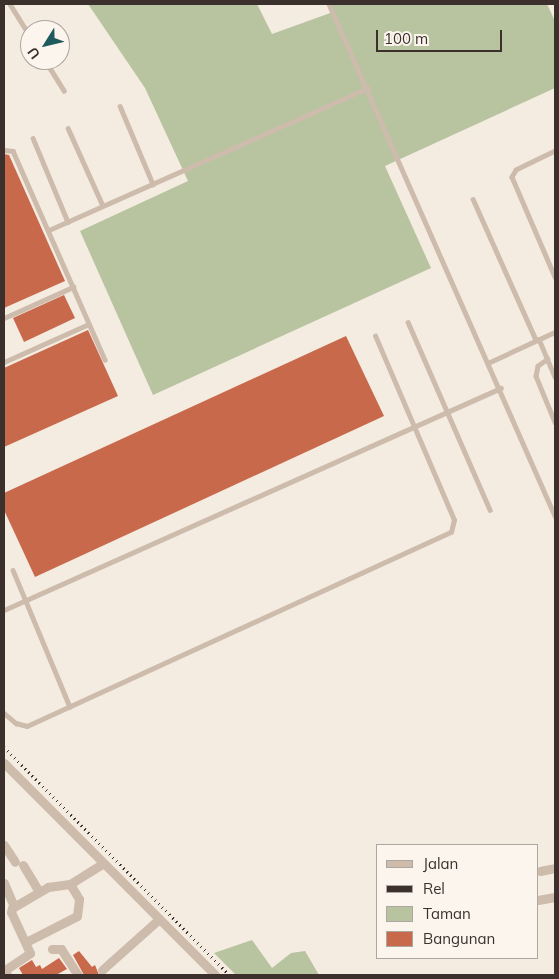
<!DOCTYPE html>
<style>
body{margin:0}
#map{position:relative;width:559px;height:979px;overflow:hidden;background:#f4ebe1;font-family:Mulish,sans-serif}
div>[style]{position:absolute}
.green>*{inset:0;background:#b8c4a0}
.building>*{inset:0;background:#c8694b}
.lane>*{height:4.5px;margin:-2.25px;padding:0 2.25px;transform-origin:2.25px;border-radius:2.25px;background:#cdbbac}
.street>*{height:9px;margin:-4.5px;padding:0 4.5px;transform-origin:4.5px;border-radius:4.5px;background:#cdbbac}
.rail>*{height:2.5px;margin-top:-1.25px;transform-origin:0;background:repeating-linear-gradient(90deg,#3b302b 0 1px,transparent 0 5px)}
span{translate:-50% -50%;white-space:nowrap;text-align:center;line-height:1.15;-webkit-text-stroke:4.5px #fbf5ee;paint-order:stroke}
.frame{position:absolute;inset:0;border:5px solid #3b302b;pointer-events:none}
.legend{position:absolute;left:376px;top:844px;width:162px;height:115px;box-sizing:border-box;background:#fbf5ee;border:1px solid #aea6a0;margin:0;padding:6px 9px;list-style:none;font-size:15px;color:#3b302b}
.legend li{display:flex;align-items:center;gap:10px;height:25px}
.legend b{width:25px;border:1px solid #aea6a0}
.north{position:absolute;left:20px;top:20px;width:50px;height:50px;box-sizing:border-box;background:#fbf5ee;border:1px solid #aea6a0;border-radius:50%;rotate:234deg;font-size:14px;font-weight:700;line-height:20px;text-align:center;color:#3b302b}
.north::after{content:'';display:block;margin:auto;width:18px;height:22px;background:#1f5a5e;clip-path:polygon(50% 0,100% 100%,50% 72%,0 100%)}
.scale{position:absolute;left:376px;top:30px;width:126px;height:22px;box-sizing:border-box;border:2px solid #3b302b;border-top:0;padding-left:6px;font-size:15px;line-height:18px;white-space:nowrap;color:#3b302b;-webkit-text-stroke:4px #fbf5ee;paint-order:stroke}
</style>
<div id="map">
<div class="green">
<i style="clip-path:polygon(88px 4px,257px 4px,272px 34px,333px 12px,329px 4px,547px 4px,555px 21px,555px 88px,385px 166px,431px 268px,153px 395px,80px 231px,188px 181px,145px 88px)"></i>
<i style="clip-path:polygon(252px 940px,272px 968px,291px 953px,305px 951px,319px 975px,236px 975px,214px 953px)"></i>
</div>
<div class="building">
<i style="clip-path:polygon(4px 154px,9px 155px,65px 281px,4px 308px)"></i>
<i style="clip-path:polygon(64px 295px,75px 318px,24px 342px,13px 318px)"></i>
<i style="clip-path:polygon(88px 330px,118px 396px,4px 447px,4px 368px)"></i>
<i style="clip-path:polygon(346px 336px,384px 416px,35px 577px,4px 510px,4px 493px)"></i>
<i style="clip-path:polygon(79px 951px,92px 967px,95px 965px,99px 975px,84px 975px,73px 955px)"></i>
<i style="clip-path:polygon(59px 958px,67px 969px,56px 975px,23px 975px,19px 968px,32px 960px,36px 967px,40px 965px,42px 969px)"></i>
</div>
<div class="lane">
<i style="left:10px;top:4px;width:38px;rotate:58deg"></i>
<i style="left:329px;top:4px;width:560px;rotate:66.18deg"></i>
<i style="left:45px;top:60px;width:36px;rotate:58deg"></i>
<i style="left:120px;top:106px;width:85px;rotate:67.1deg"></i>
<i style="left:68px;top:128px;width:85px;rotate:65.8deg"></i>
<i style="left:33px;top:138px;width:91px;rotate:67.4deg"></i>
<i style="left:4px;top:150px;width:9px;rotate:6deg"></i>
<i style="left:13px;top:151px;width:228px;rotate:66.2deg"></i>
<i style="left:555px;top:151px;width:43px;rotate:154deg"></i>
<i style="left:516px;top:170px;width:8px;rotate:120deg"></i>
<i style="left:512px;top:177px;width:109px;rotate:66.7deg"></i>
<i style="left:473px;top:199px;width:154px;rotate:65.9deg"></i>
<i style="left:49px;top:230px;width:349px;rotate:-24deg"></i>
<i style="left:4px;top:318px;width:76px;rotate:-24.2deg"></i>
<i style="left:408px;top:322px;width:205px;rotate:66.4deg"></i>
<i style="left:539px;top:339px;width:41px;rotate:67.2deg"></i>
<i style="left:548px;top:359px;width:12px;rotate:145deg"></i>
<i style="left:538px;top:366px;width:10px;rotate:101deg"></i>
<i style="left:536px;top:376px;width:50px;rotate:67.6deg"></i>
<i style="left:4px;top:362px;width:93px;rotate:-24.1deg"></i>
<i style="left:490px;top:362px;width:72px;rotate:-24.8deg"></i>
<i style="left:13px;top:570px;width:148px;rotate:67.4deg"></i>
<i style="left:4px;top:610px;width:544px;rotate:-24.07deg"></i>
<i style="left:4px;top:713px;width:16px;rotate:40deg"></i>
<i style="left:16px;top:723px;width:11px;rotate:15deg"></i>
<i style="left:27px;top:726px;width:466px;rotate:-24.6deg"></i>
<i style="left:451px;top:532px;width:12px;rotate:-76deg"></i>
<i style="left:454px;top:520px;width:200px;rotate:-113.2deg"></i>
</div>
<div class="street">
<i style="left:4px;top:763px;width:299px;rotate:45.1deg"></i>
<i style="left:4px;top:845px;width:20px;rotate:57deg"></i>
<i style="left:23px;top:865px;width:31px;rotate:59deg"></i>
<i style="left:540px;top:871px;width:15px;rotate:-11deg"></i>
<i style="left:4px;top:883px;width:25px;rotate:67deg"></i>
<i style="left:538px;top:900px;width:17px;rotate:-10deg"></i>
<i style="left:26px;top:942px;width:57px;rotate:-27deg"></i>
<i style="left:77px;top:916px;width:17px;rotate:-83deg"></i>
<i style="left:79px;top:899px;width:17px;rotate:-121deg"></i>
<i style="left:52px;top:949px;width:9px"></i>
<i style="left:61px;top:949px;width:31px;rotate:57deg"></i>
<i style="left:102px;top:970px;width:76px;rotate:-41.8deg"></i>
<i style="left:7px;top:975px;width:5px;rotate:-112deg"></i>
<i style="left:5px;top:970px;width:30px;rotate:-34deg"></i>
<i style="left:30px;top:953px;width:45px;rotate:-114.9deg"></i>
<i style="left:11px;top:912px;width:4px;rotate:-76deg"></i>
<i style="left:12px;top:908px;width:42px;rotate:-30.3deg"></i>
<i style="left:48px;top:887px;width:22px;rotate:-8deg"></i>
<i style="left:70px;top:884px;width:39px;rotate:-32deg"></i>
</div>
<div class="rail">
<i style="left:4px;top:747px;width:321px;rotate:45.3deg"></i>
</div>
<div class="frame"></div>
<ul class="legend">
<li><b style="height:6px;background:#cdbbac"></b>Jalan</li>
<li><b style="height:6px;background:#3b302b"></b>Rel</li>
<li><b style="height:14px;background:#b8c4a0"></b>Taman</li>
<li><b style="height:14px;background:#c8694b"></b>Bangunan</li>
</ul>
<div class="north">U</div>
<div class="scale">100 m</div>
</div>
